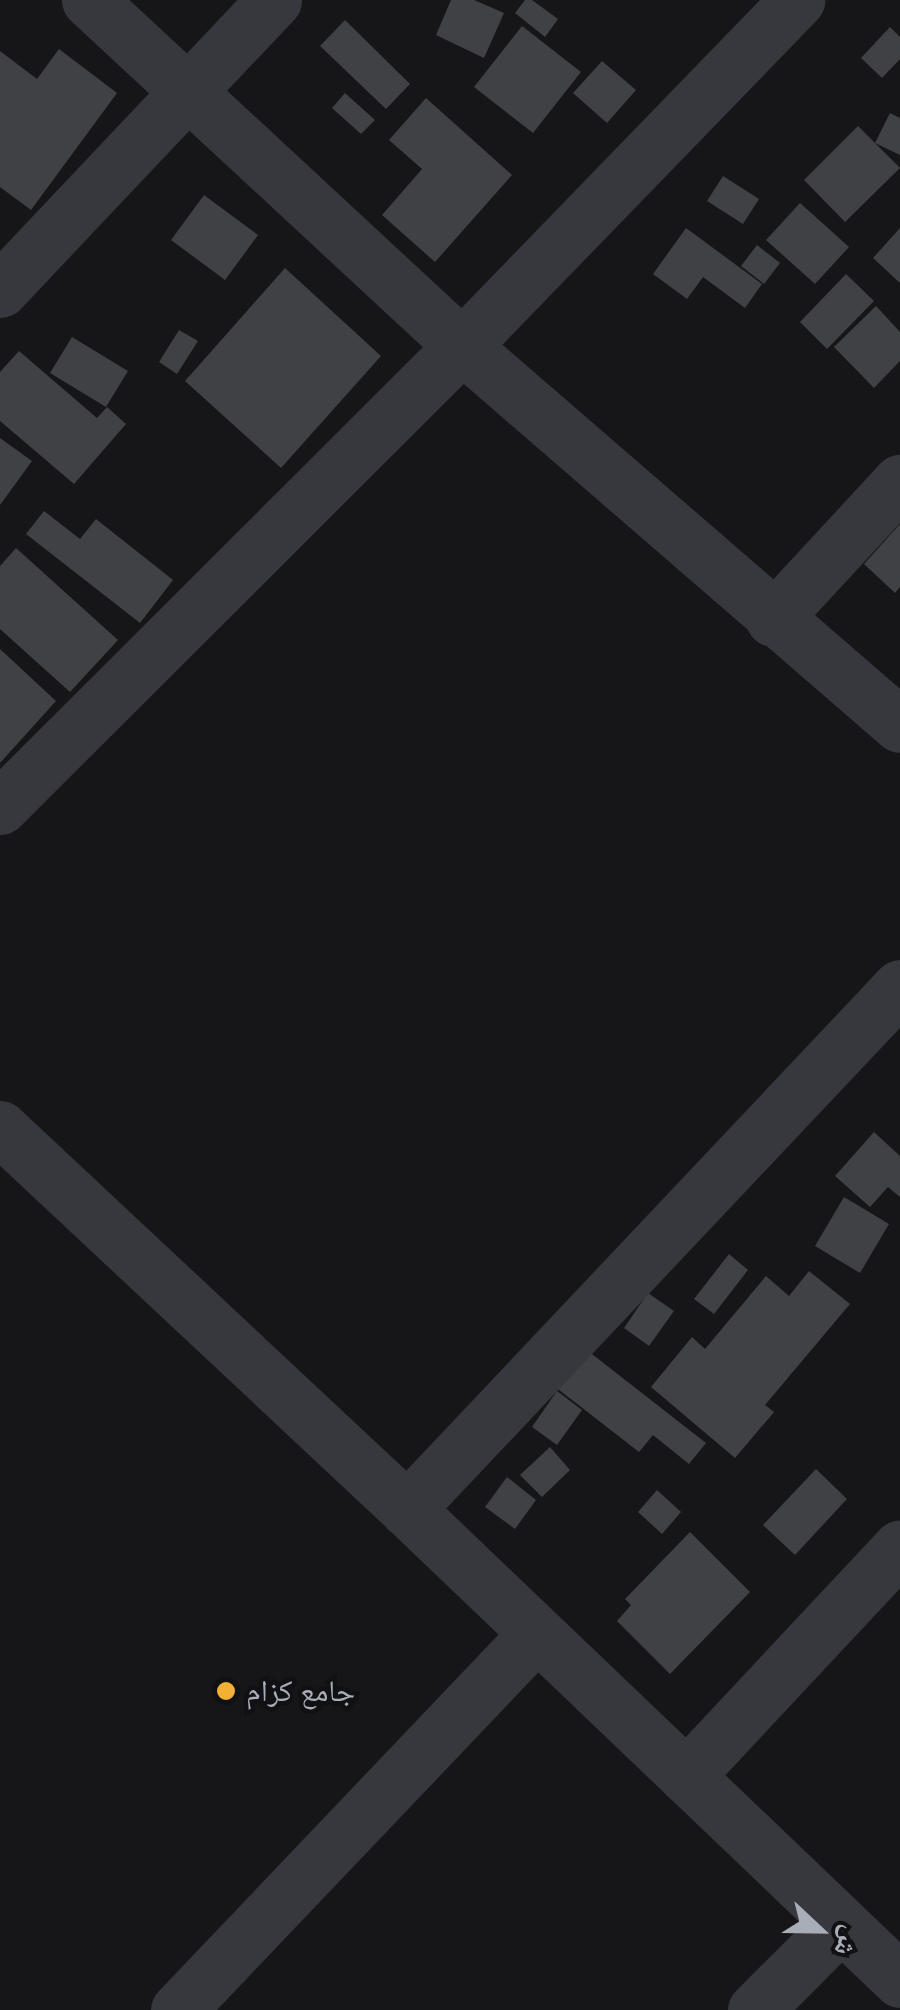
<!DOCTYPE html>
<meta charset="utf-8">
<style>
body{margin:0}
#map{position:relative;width:900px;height:2010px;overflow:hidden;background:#161618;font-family:"DM Sans","Noto Naskh Arabic",sans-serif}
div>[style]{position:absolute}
.building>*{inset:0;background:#404145}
.minor>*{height:55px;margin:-27.5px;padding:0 27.5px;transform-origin:27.5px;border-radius:27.5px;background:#37383d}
.dots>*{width:28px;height:28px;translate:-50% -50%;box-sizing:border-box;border:5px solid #111113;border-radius:50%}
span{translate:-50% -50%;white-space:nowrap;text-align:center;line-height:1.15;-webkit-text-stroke:9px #111113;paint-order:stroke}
.poi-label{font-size:30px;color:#a8adb8}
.left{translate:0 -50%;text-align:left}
.north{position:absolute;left:770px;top:1880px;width:100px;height:100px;-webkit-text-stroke:8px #111113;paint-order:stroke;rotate:112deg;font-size:28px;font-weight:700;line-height:40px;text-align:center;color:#a8adb8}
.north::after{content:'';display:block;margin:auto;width:35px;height:45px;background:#a8adb8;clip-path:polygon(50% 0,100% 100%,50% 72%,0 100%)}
</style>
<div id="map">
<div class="building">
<i style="clip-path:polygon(451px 0,474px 0,504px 13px,484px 58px,436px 35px)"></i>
<i style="clip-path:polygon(525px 0,532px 0,558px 19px,545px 37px,515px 13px)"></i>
<i style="clip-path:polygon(345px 20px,410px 84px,386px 109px,320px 46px)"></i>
<i style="clip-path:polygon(522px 26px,581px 72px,533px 133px,474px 87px)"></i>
<i style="clip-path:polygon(890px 27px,900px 37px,900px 59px,882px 78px,861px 58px)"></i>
<i style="clip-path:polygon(59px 49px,117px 93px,31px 210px,0 187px,0 51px,37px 79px)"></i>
<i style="clip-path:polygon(602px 61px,636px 90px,607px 123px,573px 93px)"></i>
<i style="clip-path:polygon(345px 93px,375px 120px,361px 134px,332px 108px)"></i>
<i style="clip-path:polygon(426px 98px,512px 175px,435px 262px,382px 215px,422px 169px,389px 140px)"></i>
<i style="clip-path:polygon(890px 113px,900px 118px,900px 155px,875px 143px)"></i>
<i style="clip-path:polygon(858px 126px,900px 168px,845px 222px,804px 180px)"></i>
<i style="clip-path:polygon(723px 176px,759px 199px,743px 224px,707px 201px)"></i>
<i style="clip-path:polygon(204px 195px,258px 235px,225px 280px,171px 240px)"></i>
<i style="clip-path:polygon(800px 203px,849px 247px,815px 284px,766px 240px)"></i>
<i style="clip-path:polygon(686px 228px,762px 284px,745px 308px,703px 277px,687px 299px,653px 274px)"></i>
<i style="clip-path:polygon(900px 228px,900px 283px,873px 258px)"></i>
<i style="clip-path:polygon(757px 245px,780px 263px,764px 284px,741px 266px)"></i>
<i style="clip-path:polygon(285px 268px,381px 356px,281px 468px,185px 381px)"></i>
<i style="clip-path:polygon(846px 274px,874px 301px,827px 349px,800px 322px)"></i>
<i style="clip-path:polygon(876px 306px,900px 332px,900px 361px,874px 388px,834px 347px)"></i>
<i style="clip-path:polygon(179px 330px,198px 341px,177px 374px,159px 362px)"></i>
<i style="clip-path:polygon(72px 337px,128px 371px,106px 407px,50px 373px)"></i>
<i style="clip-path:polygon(19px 351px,97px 418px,107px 407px,126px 424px,74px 484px,0 421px,0 372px)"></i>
<i style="clip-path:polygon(0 438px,32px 461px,0 505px)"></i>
<i style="clip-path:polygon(44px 511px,80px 539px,96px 519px,173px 580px,140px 623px,26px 534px)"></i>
<i style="clip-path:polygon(900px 524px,900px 587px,895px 593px,864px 564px)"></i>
<i style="clip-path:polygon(16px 548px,118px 640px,70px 692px,0 629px,0 566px)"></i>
<i style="clip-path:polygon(0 649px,56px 701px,0 763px)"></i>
<i style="clip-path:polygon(874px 1132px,900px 1156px,900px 1197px,888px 1187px,870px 1207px,835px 1176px)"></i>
<i style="clip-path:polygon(844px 1197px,889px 1224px,860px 1273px,815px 1246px)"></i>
<i style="clip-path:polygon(729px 1254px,748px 1270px,714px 1314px,694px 1299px)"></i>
<i style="clip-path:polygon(809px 1271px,850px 1304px,765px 1405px,774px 1412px,735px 1458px,651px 1387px,692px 1337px,705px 1349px,766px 1276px,789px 1296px)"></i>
<i style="clip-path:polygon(648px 1293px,674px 1311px,649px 1346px,624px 1328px)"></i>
<i style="clip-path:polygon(565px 1333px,706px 1443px,689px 1464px,653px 1435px,639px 1452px,536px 1372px)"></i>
<i style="clip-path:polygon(557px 1391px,582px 1410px,557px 1445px,532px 1427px)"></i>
<i style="clip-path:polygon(550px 1447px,570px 1470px,542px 1497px,520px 1475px)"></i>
<i style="clip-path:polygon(816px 1469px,847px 1499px,795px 1555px,763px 1525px)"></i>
<i style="clip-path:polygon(507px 1477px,536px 1500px,515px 1529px,485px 1507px)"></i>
<i style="clip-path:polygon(657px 1490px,681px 1512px,662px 1534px,638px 1512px)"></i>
<i style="clip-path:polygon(690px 1532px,750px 1592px,670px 1674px,617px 1621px,631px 1605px,625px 1599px)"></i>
</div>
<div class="minor">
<i style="left:89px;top:0;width:509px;rotate:42.85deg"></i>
<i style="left:462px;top:346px;width:579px;rotate:40.87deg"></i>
<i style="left:0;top:290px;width:399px;rotate:-46.6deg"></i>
<i style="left:773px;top:619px;width:187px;rotate:-47.2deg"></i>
<i style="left:0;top:807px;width:653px;rotate:-44.94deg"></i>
<i style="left:462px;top:346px;width:482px;rotate:-45.9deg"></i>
<i style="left:0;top:1128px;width:558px;rotate:43.11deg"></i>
<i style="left:407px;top:1509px;width:682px;rotate:43.69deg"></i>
<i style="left:407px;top:1509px;width:718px;rotate:-46.64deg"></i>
<i style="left:686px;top:1776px;width:313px;rotate:-46.9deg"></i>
<i style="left:178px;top:2010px;width:519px;rotate:-46.4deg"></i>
<i style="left:755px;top:2010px;width:120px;rotate:-45deg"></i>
</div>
<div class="dots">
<i style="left:226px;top:1691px;background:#f2b134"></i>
</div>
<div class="poi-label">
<span class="left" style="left:246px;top:1691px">جامع كزام</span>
</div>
<div class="north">ش</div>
</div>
